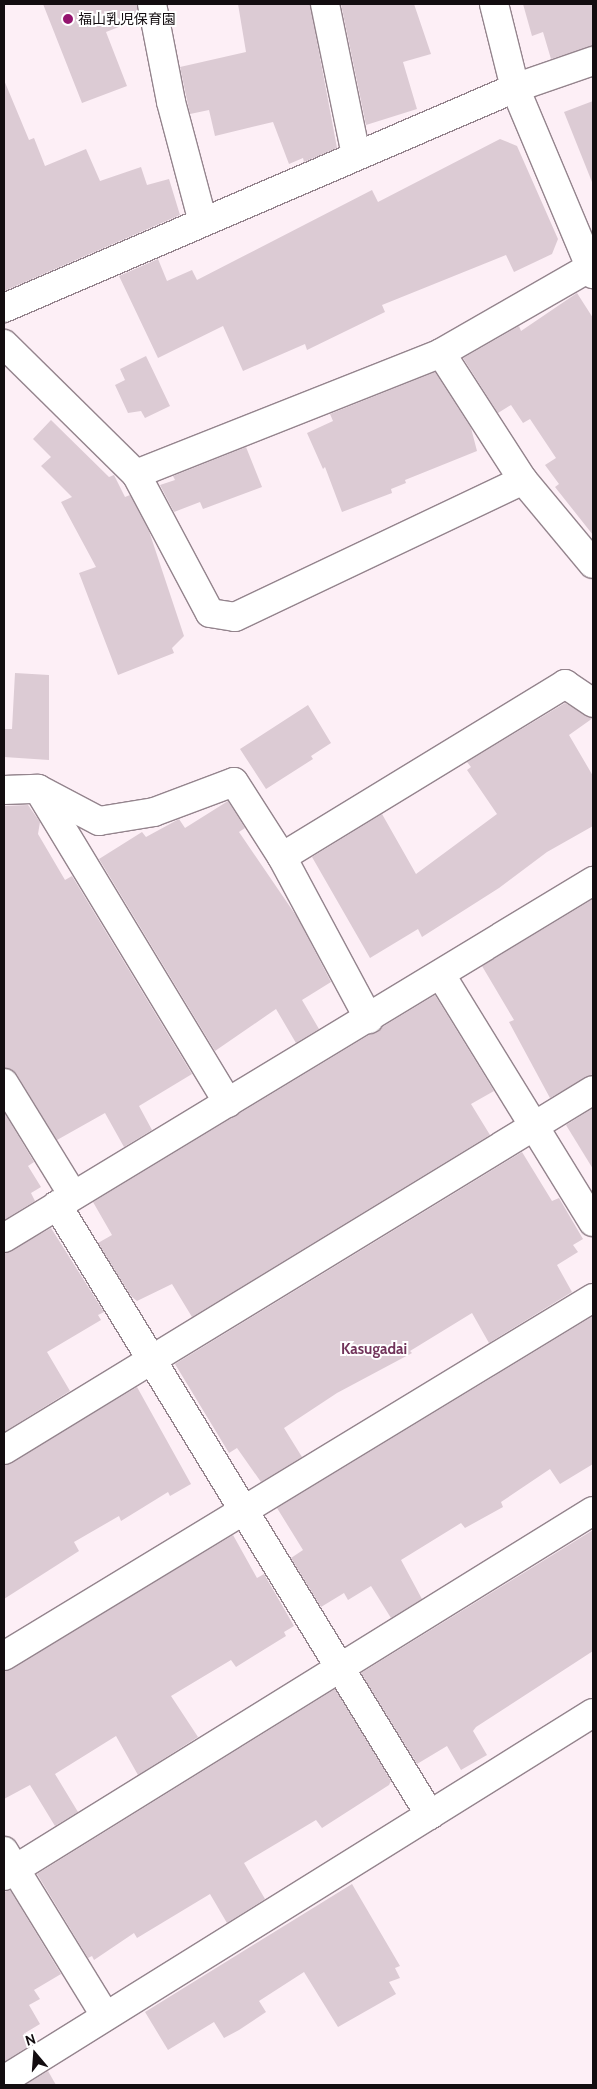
<!DOCTYPE html>
<meta charset="utf-8">
<style>
body{margin:0}
#map{position:relative;width:597px;height:2089px;overflow:hidden;background:#fdeff6;font-family:Cabin,"Noto Sans JP",sans-serif}
div>[style]{position:absolute}
.building>*{inset:0;background:#dccbd4}
.roads{filter:drop-shadow(1px 0 #94848d) drop-shadow(-1px 0 #94848d) drop-shadow(0 1px #94848d) drop-shadow(0 -1px #94848d)}
.minor>*{height:28px;margin:-14px;padding:0 14px;transform-origin:14px;border-radius:14px;background:#fff}
.dots>*{width:14px;height:14px;translate:-50% -50%;box-sizing:border-box;border:2px solid #fff;border-radius:50%}
span{translate:-50% -50%;white-space:nowrap;text-align:center;line-height:1.15;-webkit-text-stroke:4px #fff;paint-order:stroke}
.poi-label{font-size:14px;color:#130d10}
.left{translate:0 -50%;text-align:left}
.neighbourhood-label{font-size:15px;color:#71345a;font-weight:700}
.frame{position:absolute;inset:0;border:5px solid #130d10;pointer-events:none}
.north{position:absolute;left:10px;top:2029px;width:50px;height:50px;-webkit-text-stroke:4px #fff;paint-order:stroke;rotate:342deg;font-size:14px;font-weight:700;line-height:20px;text-align:center;color:#130d10}
.north::after{content:'';display:block;margin:auto;width:18px;height:22px;background:#130d10;clip-path:polygon(50% 0,100% 100%,50% 72%,0 100%)}
</style>
<div id="map">
<div class="building">
<i style="clip-path:polygon(43px 4px,137px 4px,139px 19px,106px 32px,127px 86px,82px 103px)"></i>
<i style="clip-path:polygon(238px 4px,310px 4px,337px 148px,304px 162px,303px 158px,289px 164px,273px 122px,215px 136px,209px 110px,190px 114px,180px 67px,246px 52px)"></i>
<i style="clip-path:polygon(341px 4px,414px 4px,431px 54px,403px 62px,417px 109px,366px 125px)"></i>
<i style="clip-path:polygon(523px 4px,593px 4px,593px 46px,551px 59px,543px 32px,532px 36px)"></i>
<i style="clip-path:polygon(4px 80px,29px 140px,34px 138px,45px 166px,86px 149px,100px 181px,141px 167px,147px 185px,169px 179px,180px 215px,4px 291px)"></i>
<i style="clip-path:polygon(593px 101px,593px 182px,592px 182px,564px 112px)"></i>
<i style="clip-path:polygon(500px 139px,517px 146px,558px 239px,552px 254px,514px 272px,506px 255px,382px 305px,385px 312px,307px 350px,305px 344px,243px 371px,223px 326px,158px 358px,119px 276px,158px 259px,167px 281px,192px 270px,197px 280px,372px 190px,378px 202px)"></i>
<i style="clip-path:polygon(577px 293px,593px 318px,593px 535px,555px 487px,559px 484px,545px 465px,556px 458px,530px 419px,523px 423px,511px 405px,498px 413px,463px 358px,519px 326px,521px 331px)"></i>
<i style="clip-path:polygon(146px 356px,170px 406px,145px 418px,141px 411px,128px 413px,115px 385px,125px 380px,120px 369px)"></i>
<i style="clip-path:polygon(435px 372px,471px 428px,477px 451px,405px 480px,406px 483px,391px 489px,392px 493px,342px 512px,325px 467px,323px 469px,307px 433px,333px 421px,330px 414px)"></i>
<i style="clip-path:polygon(51px 420px,109px 477px,114px 475px,125px 497px,130px 495px,149px 531px,184px 636px,172px 648px,174px 653px,118px 675px,79px 573px,96px 567px,61px 502px,72px 497px,41px 466px,51px 457px,33px 439px)"></i>
<i style="clip-path:polygon(246px 447px,262px 487px,203px 509px,200px 502px,174px 512px,160px 485px,175px 480px,173px 476px)"></i>
<i style="clip-path:polygon(15px 673px,49px 675px,49px 760px,4px 757px,4px 729px,12px 729px)"></i>
<i style="clip-path:polygon(565px 703px,593px 718px,569px 735px,593px 776px,593px 826px,547px 852px,499px 888px,422px 937px,418px 929px,370px 958px,312px 857px,382px 814px,416px 874px,497px 814px,467px 770px,471px 767px,467px 762px)"></i>
<i style="clip-path:polygon(308px 705px,331px 743px,311px 756px,313px 759px,266px 789px,240px 749px)"></i>
<i style="clip-path:polygon(228px 801px,245px 828px,239px 832px,297px 917px,331px 982px,302px 1000px,319px 1029px,296px 1043px,276px 1009px,215px 1051px,99px 859px,142px 832px,146px 837px,179px 819px,185px 828px)"></i>
<i style="clip-path:polygon(28px 805px,40px 822px,38px 834px,65px 880px,72px 876px,192px 1074px,139px 1106px,152px 1130px,124px 1147px,105px 1113px,57px 1140px,17px 1075px,4px 1067px,4px 806px)"></i>
<i style="clip-path:polygon(593px 899px,593px 1074px,550px 1098px,509px 1022px,514px 1020px,482px 966px)"></i>
<i style="clip-path:polygon(435px 995px,494px 1091px,471px 1104px,490px 1135px,192px 1317px,172px 1284px,137px 1301px,131px 1296px,98px 1243px,112px 1235px,93px 1202px)"></i>
<i style="clip-path:polygon(593px 1108px,593px 1169px,566px 1125px)"></i>
<i style="clip-path:polygon(4px 1112px,34px 1162px,28px 1166px,41px 1187px,31px 1193px,35px 1201px,4px 1220px)"></i>
<i style="clip-path:polygon(522px 1152px,552px 1201px,559px 1198px,583px 1239px,573px 1245px,578px 1252px,557px 1265px,572px 1292px,489px 1343px,472px 1313px,410px 1351px,412px 1353px,337px 1393px,284px 1428px,302px 1457px,261px 1482px,237px 1448px,229px 1453px,175px 1364px)"></i>
<i style="clip-path:polygon(51px 1228px,104px 1312px,98px 1315px,101px 1320px,47px 1352px,70px 1391px,4px 1432px,4px 1254px)"></i>
<i style="clip-path:polygon(593px 1316px,593px 1464px,560px 1484px,550px 1469px,501px 1502px,503px 1507px,465px 1528px,461px 1523px,401px 1560px,422px 1599px,391px 1618px,371px 1586px,348px 1600px,344px 1593px,321px 1607px,291px 1558px,303px 1550px,277px 1508px)"></i>
<i style="clip-path:polygon(137px 1387px,191px 1484px,170px 1496px,168px 1492px,121px 1521px,119px 1516px,74px 1542px,79px 1551px,4px 1599px,4px 1466px)"></i>
<i style="clip-path:polygon(593px 1530px,593px 1651px,476px 1727px,473px 1731px,487px 1755px,461px 1770px,447px 1746px,417px 1764px,361px 1673px)"></i>
<i style="clip-path:polygon(233px 1535px,257px 1578px,264px 1574px,294px 1626px,284px 1632px,286px 1636px,236px 1667px,231px 1660px,171px 1696px,198px 1737px,138px 1775px,116px 1736px,55px 1774px,78px 1812px,55px 1826px,30px 1785px,4px 1799px,4px 1672px)"></i>
<i style="clip-path:polygon(335px 1689px,391px 1781px,389px 1785px,322px 1828px,316px 1820px,244px 1863px,265px 1899px,227px 1923px,210px 1894px,137px 1938px,134px 1933px,94px 1960px,92px 1956px,88px 1958px,37px 1874px)"></i>
<i style="clip-path:polygon(352px 1884px,400px 1966px,395px 1968px,400px 1978px,389px 1982px,396px 1994px,338px 2027px,304px 1972px,259px 2001px,266px 2012px,239px 2030px,224px 2038px,214px 2022px,168px 2050px,145px 2012px)"></i>
<i style="clip-path:polygon(10px 1890px,61px 1974px,34px 1990px,40px 1999px,29px 2005px,40px 2024px,25px 2033px,32px 2044px,4px 2062px,4px 1892px)"></i>
<i style="clip-path:polygon(48px 2071px,56px 2085px,25px 2085px)"></i>
</div>
<div class="roads">
<div class="minor">
<i style="left:152px;top:4px;width:100px;rotate:79deg"></i>
<i style="left:171px;top:102px;width:124px;rotate:75.1deg"></i>
<i style="left:325px;top:4px;width:154px;rotate:78.4deg"></i>
<i style="left:494px;top:4px;width:87px;rotate:76deg"></i>
<i style="left:515px;top:88px;width:202px;rotate:67.2deg"></i>
<i style="left:4px;top:308px;width:556px;rotate:-23.29deg"></i>
<i style="left:515px;top:88px;width:83px;rotate:-19.1deg"></i>
<i style="left:4px;top:344px;width:185px;rotate:44.6deg"></i>
<i style="left:136px;top:474px;width:157px;rotate:62deg"></i>
<i style="left:210px;top:613px;width:25px;rotate:9deg"></i>
<i style="left:235px;top:617px;width:319px;rotate:-25.4deg"></i>
<i style="left:441px;top:353px;width:151px;rotate:57.2deg"></i>
<i style="left:523px;top:480px;width:109px;rotate:50.2deg"></i>
<i style="left:136px;top:474px;width:328px;rotate:-21.6deg"></i>
<i style="left:441px;top:353px;width:171px;rotate:-29.9deg"></i>
<i style="left:38px;top:789px;width:367px;rotate:58.8deg"></i>
<i style="left:4px;top:790px;width:34px;rotate:-2deg"></i>
<i style="left:38px;top:789px;width:69px;rotate:27.7deg"></i>
<i style="left:99px;top:821px;width:56px;rotate:-9.3deg"></i>
<i style="left:154px;top:812px;width:85px;rotate:-20.6deg"></i>
<i style="left:234px;top:782px;width:89px;rotate:57.4deg"></i>
<i style="left:282px;top:857px;width:332px;rotate:-31.4deg"></i>
<i style="left:565px;top:684px;width:34px;rotate:34deg"></i>
<i style="left:282px;top:857px;width:184px;rotate:61.8deg"></i>
<i style="left:441px;top:975px;width:290px;rotate:58.4deg"></i>
<i style="left:4px;top:1083px;width:132px;rotate:58.4deg"></i>
<i style="left:57px;top:1205px;width:715px;rotate:58.56deg"></i>
<i style="left:4px;top:1238px;width:689px;rotate:-31.22deg"></i>
<i style="left:4px;top:1450px;width:690px;rotate:-31.43deg"></i>
<i style="left:4px;top:1656px;width:689px;rotate:-31.29deg"></i>
<i style="left:4px;top:1851px;width:193px;rotate:58.4deg"></i>
<i style="left:4px;top:1876px;width:693px;rotate:-31.79deg"></i>
<i style="left:4px;top:2080px;width:694px;rotate:-31.93deg"></i>
</div>
</div>
<div class="dots">
<i style="left:68px;top:19px;background:#94156f"></i>
</div>
<div class="poi-label">
<span class="left" style="left:78px;top:19px">福山乳児保育園</span>
</div>
<div class="neighbourhood-label">
<span style="left:374px;top:1350px">Kasugadai</span>
</div>
<div class="frame"></div>
<div class="north">N</div>
</div>
